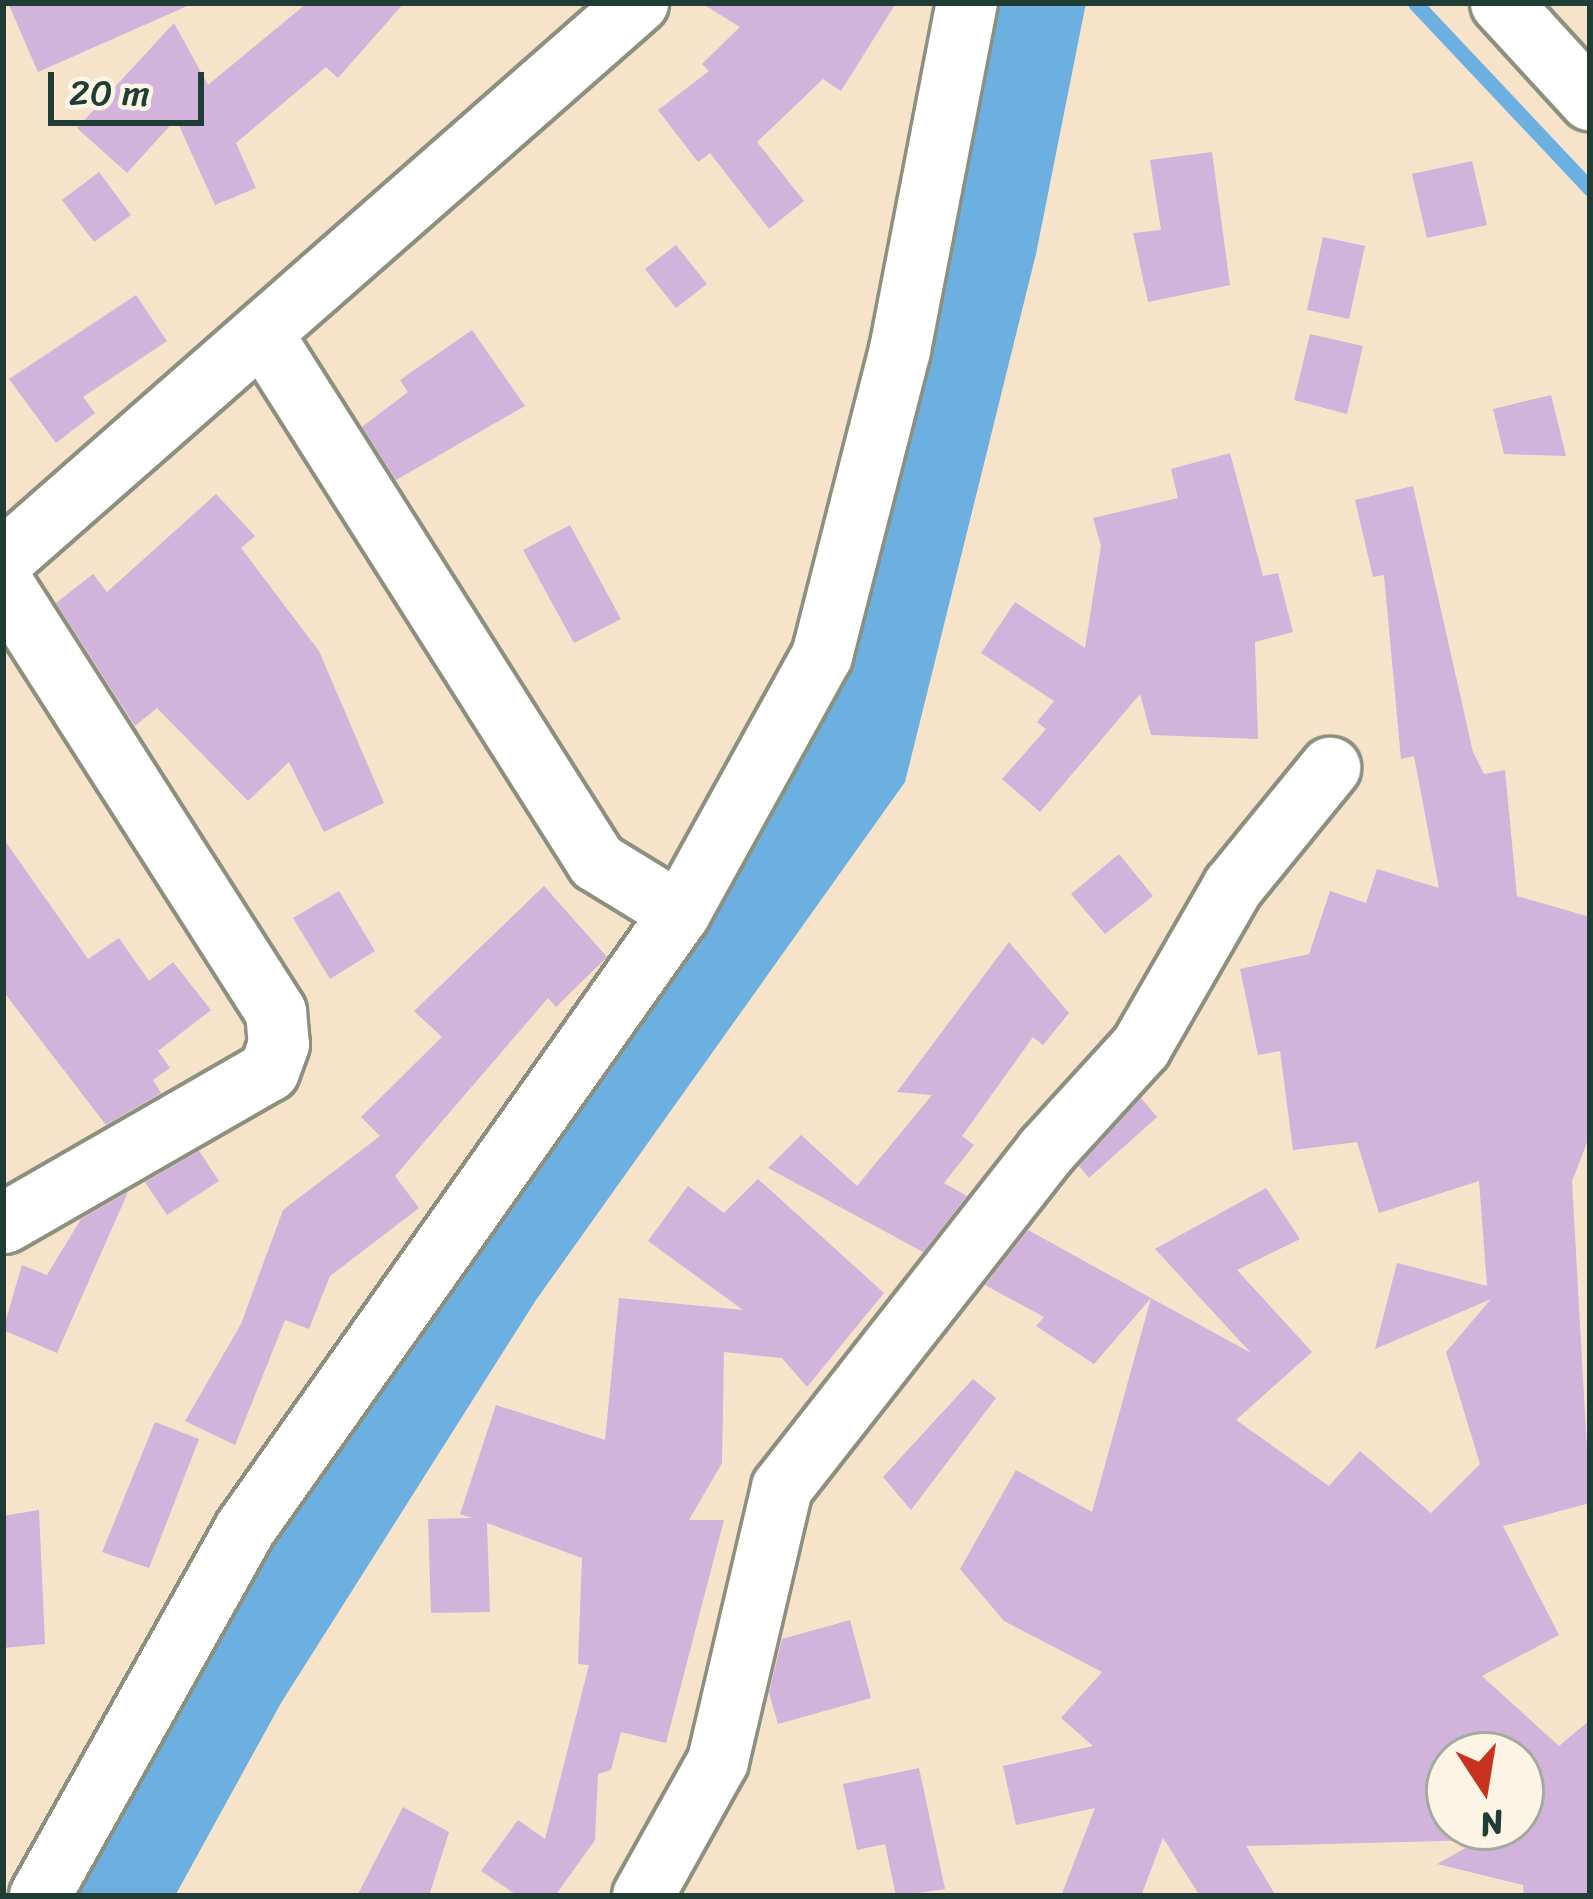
<!DOCTYPE html>
<style>
body{margin:0}
#map{position:relative;width:1593px;height:1899px;overflow:hidden;background:#f7e3ca;font-family:Sriracha,sans-serif}
div>[style]{position:absolute}
.water>*{inset:0;background:#6cb0e2}
.stream>*{height:15px;margin:-7.5px;padding:0 7.5px;transform-origin:7.5px;border-radius:7.5px;background:#6cb0e2}
.building>*{inset:0;background:#d1b3db}
.roads{filter:drop-shadow(3px 0 #8b907f) drop-shadow(-3px 0 #8b907f) drop-shadow(0 3px #8b907f) drop-shadow(0 -3px #8b907f)}
.minor>*{height:60px;margin:-30px;padding:0 30px;transform-origin:30px;border-radius:30px;background:#fff}
span{translate:-50% -50%;white-space:nowrap;text-align:center;line-height:1.15;-webkit-text-stroke:9px #fcf5e5;paint-order:stroke}
.frame{position:absolute;inset:0;border:6px solid #1f3d34;pointer-events:none}
.north{position:absolute;left:1425px;top:1731px;width:120px;height:120px;box-sizing:border-box;background:#fcf5e5;border:3px solid #a4ab9e;border-radius:50%;rotate:168deg;font-size:33px;font-weight:700;line-height:48px;text-align:center;color:#1f3d34}
.north::after{content:'';display:block;margin:auto;width:42px;height:54px;background:#c8321e;clip-path:polygon(50% 0,100% 100%,50% 72%,0 100%)}
.scale{position:absolute;left:48px;top:72px;width:156px;height:54px;box-sizing:border-box;border:6px solid #1f3d34;border-top:0;padding-left:15px;font-size:36px;line-height:42px;white-space:nowrap;color:#1f3d34;-webkit-text-stroke:9px #fcf5e5;paint-order:stroke}
</style>
<div id="map">
<div class="water">
<i style="clip-path:polygon(990px 3px,1086px 3px,1036px 254px,905px 782px,536px 1300px,281px 1703px,175px 1896px,71px 1896px,264px 1540px,690px 952px,840px 675px)"></i>
</div>
<div class="stream">
<i style="left:1415px;top:3px;width:255px;rotate:46.7deg"></i>
</div>
<div class="building">
<i style="clip-path:polygon(8px 3px,194px 3px,38px 72px)"></i>
<i style="clip-path:polygon(307px 3px,404px 3px,338px 78px,326px 67px,236px 143px,256px 188px,215px 205px,176px 119px,127px 173px,77px 128px,174px 23px,208px 85px)"></i>
<i style="clip-path:polygon(701px 3px,896px 3px,841px 91px,823px 79px,757px 142px,804px 201px,769px 229px,710px 153px,698px 162px,658px 110px,709px 71px,702px 64px,740px 27px)"></i>
<i style="clip-path:polygon(1212px 152px,1230px 285px,1148px 302px,1133px 233px,1161px 230px,1150px 160px)"></i>
<i style="clip-path:polygon(1472px 161px,1487px 225px,1427px 238px,1412px 174px)"></i>
<i style="clip-path:polygon(99px 172px,131px 215px,94px 242px,62px 200px)"></i>
<i style="clip-path:polygon(1323px 237px,1365px 246px,1349px 319px,1307px 310px)"></i>
<i style="clip-path:polygon(676px 245px,707px 284px,676px 308px,645px 269px)"></i>
<i style="clip-path:polygon(136px 295px,167px 341px,83px 397px,95px 413px,56px 443px,9px 379px)"></i>
<i style="clip-path:polygon(472px 330px,525px 406px,396px 480px,362px 427px,408px 392px,400px 380px)"></i>
<i style="clip-path:polygon(1310px 334px,1363px 346px,1347px 414px,1294px 400px)"></i>
<i style="clip-path:polygon(1551px 395px,1566px 456px,1504px 454px,1493px 409px)"></i>
<i style="clip-path:polygon(1230px 453px,1263px 576px,1278px 573px,1293px 632px,1255px 642px,1258px 739px,1151px 735px,1140px 694px,1040px 812px,1002px 779px,1046px 729px,1037px 722px,1054px 701px,981px 653px,1015px 602px,1085px 648px,1101px 546px,1093px 518px,1178px 498px,1171px 469px)"></i>
<i style="clip-path:polygon(evenodd,1413px 486px,1473px 752px,1484px 774px,1505px 770px,1517px 896px,1590px 917px,1590px 1135px,1572px 1181px,1590px 1503px,1503px 1526px,1559px 1635px,1482px 1676px,1559px 1746px,1590px 1720px,1590px 1896px,1524px 1896px,1523px 1885px,1437px 1864px,1480px 1840px,1246px 1846px,1276px 1896px,1200px 1896px,1163px 1838px,1141px 1896px,1061px 1896px,1095px 1808px,1016px 1825px,1003px 1766px,1093px 1746px,1061px 1718px,1102px 1672px,1004px 1621px,960px 1569px,1016px 1470px,1092px 1512px,1151px 1298px,1251px 1353px,1155px 1249px,1266px 1188px,1300px 1239px,1237px 1270px,1312px 1352px,1236px 1420px,1329px 1486px,1360px 1451px,1431px 1513px,1480px 1464px,1446px 1352px,1491px 1299px,1375px 1349px,1397px 1263px,1487px 1286px,1479px 1181px,1379px 1213px,1357px 1142px,1293px 1150px,1280px 1051px,1258px 1055px,1240px 969px,1309px 954px,1330px 891px,1366px 903px,1377px 869px,1439px 888px,1414px 756px,1401px 759px,1384px 575px,1373px 577px,1355px 500px,1413px 486px,1449px 1755px,1521px 1755px,1521px 1827px,1449px 1827px,1449px 1755px)"></i>
<i style="clip-path:polygon(216px 494px,255px 536px,241px 548px,319px 651px,384px 803px,324px 832px,289px 762px,248px 801px,157px 708px,135px 726px,56px 603px,93px 574px,107px 592px)"></i>
<i style="clip-path:polygon(570px 525px,621px 619px,574px 643px,523px 550px)"></i>
<i style="clip-path:polygon(3px 838px,88px 959px,119px 938px,149px 981px,173px 962px,211px 1010px,158px 1051px,170px 1068px,153px 1080px,161px 1093px,106px 1125px,3px 991px)"></i>
<i style="clip-path:polygon(1119px 854px,1153px 896px,1105px 934px,1071px 894px)"></i>
<i style="clip-path:polygon(544px 886px,607px 957px,556px 1007px,548px 998px,395px 1176px,419px 1208px,330px 1276px,309px 1329px,285px 1320px,235px 1445px,185px 1421px,241px 1324px,283px 1210px,380px 1136px,361px 1117px,442px 1037px,414px 1011px)"></i>
<i style="clip-path:polygon(339px 891px,375px 951px,330px 979px,293px 918px)"></i>
<i style="clip-path:polygon(1009px 942px,1069px 1013px,1043px 1045px,1033px 1037px,962px 1136px,974px 1145px,944px 1183px,967px 1196px,923px 1252px,768px 1168px,801px 1135px,857px 1186px,932px 1095px,897px 1092px)"></i>
<i style="clip-path:polygon(1141px 1098px,1157px 1117px,1089px 1178px,1079px 1166px)"></i>
<i style="clip-path:polygon(199px 1151px,219px 1181px,167px 1215px,145px 1182px)"></i>
<i style="clip-path:polygon(758px 1179px,884px 1293px,807px 1387px,782px 1358px,724px 1352px,722px 1463px,689px 1520px,724px 1520px,666px 1743px,621px 1732px,611px 1770px,598px 1774px,595px 1840px,555px 1896px,518px 1896px,481px 1871px,518px 1820px,545px 1839px,589px 1665px,578px 1664px,582px 1558px,487px 1523px,490px 1612px,431px 1613px,428px 1519px,472px 1518px,460px 1514px,496px 1405px,605px 1440px,619px 1298px,743px 1310px,648px 1241px,688px 1186px,724px 1213px)"></i>
<i style="clip-path:polygon(128px 1192px,57px 1353px,3px 1330px,22px 1265px,47px 1275px,81px 1219px)"></i>
<i style="clip-path:polygon(1028px 1230px,1151px 1298px,1094px 1364px,1036px 1326px,1044px 1317px,985px 1285px)"></i>
<i style="clip-path:polygon(973px 1379px,996px 1398px,911px 1510px,883px 1477px)"></i>
<i style="clip-path:polygon(155px 1422px,199px 1439px,149px 1568px,102px 1552px)"></i>
<i style="clip-path:polygon(39px 1510px,45px 1644px,3px 1648px,3px 1516px)"></i>
<i style="clip-path:polygon(850px 1620px,871px 1698px,778px 1724px,769px 1693px,782px 1639px)"></i>
<i style="clip-path:polygon(919px 1768px,945px 1889px,896px 1896px,885px 1844px,857px 1850px,843px 1784px)"></i>
<i style="clip-path:polygon(403px 1807px,449px 1832px,429px 1896px,357px 1896px)"></i>
</div>
<div class="roads">
<div class="minor">
<i style="left:1501px;top:3px;width:132px;rotate:47.5deg"></i>
<i style="left:262px;top:333px;width:626px;rotate:57.66deg"></i>
<i style="left:597px;top:862px;width:97px;rotate:31.6deg"></i>
<i style="left:3px;top:560px;width:845px;rotate:-41.26deg"></i>
<i style="left:3px;top:584px;width:508px;rotate:57.47deg"></i>
<i style="left:276px;top:1012px;width:32px;rotate:85deg"></i>
<i style="left:279px;top:1044px;width:29px;rotate:110deg"></i>
<i style="left:269px;top:1071px;width:305px;rotate:150.1deg"></i>
<i style="left:40px;top:1896px;width:420px;rotate:-60.8deg"></i>
<i style="left:245px;top:1529px;width:754px;rotate:-54.77deg"></i>
<i style="left:680px;top:913px;width:294px;rotate:-61.1deg"></i>
<i style="left:822px;top:656px;width:316px;rotate:-75.7deg"></i>
<i style="left:900px;top:350px;width:353px;rotate:-79.1deg"></i>
<i style="left:643px;top:1896px;width:154px;rotate:-60.9deg"></i>
<i style="left:718px;top:1761px;width:280px;rotate:-76.8deg"></i>
<i style="left:782px;top:1488px;width:428px;rotate:-51.9deg"></i>
<i style="left:1046px;top:1151px;width:141px;rotate:-47.6deg"></i>
<i style="left:1141px;top:1047px;width:185px;rotate:-60.1deg"></i>
<i style="left:1233px;top:887px;width:154px;rotate:-50.8deg"></i>
</div>
</div>
<div class="frame"></div>
<div class="north">N</div>
<div class="scale">20 m</div>
</div>
